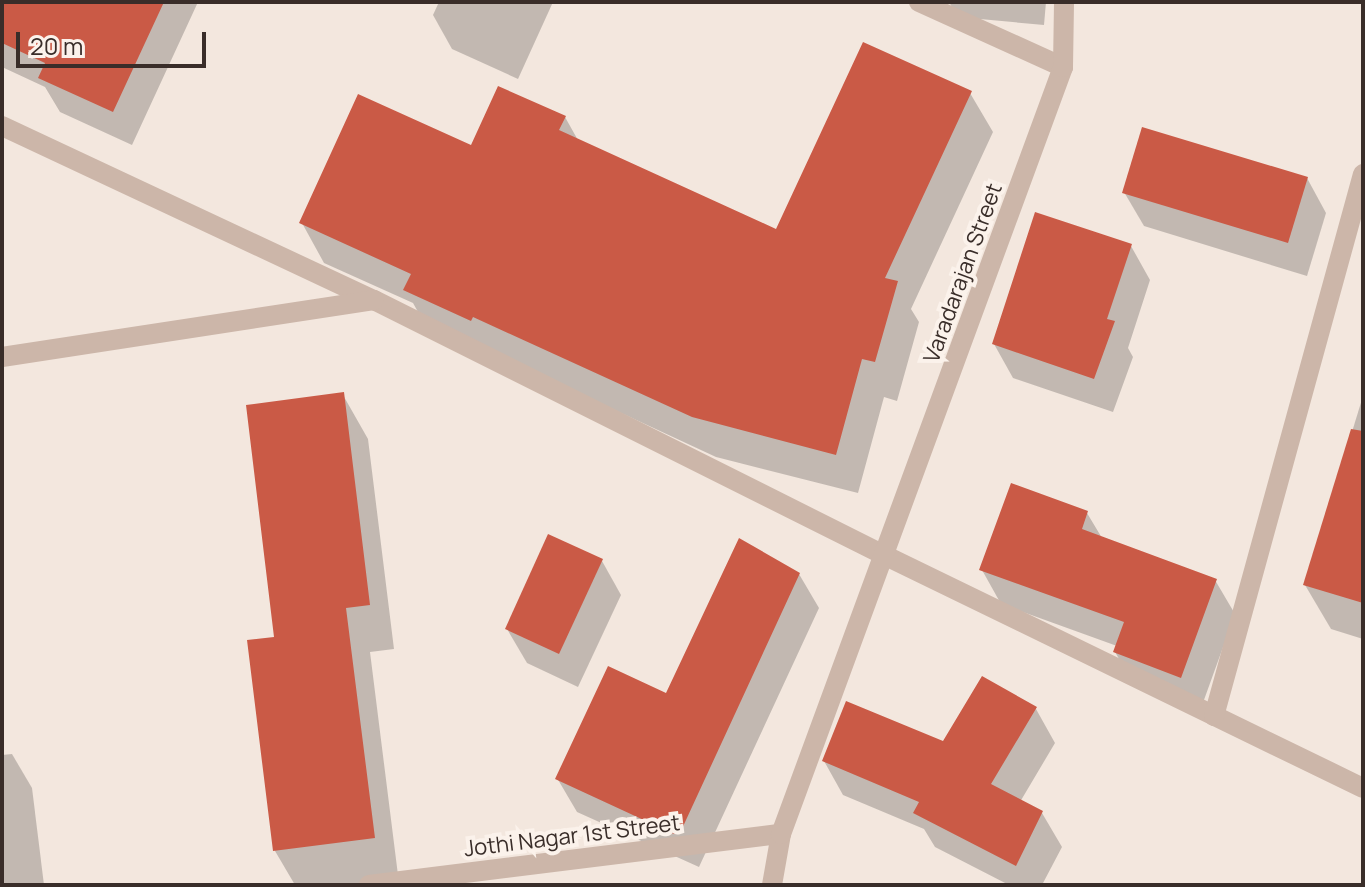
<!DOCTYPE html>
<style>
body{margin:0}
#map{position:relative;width:1365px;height:887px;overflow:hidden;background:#f3e7de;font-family:Manrope,sans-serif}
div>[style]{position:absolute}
.shadow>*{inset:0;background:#0003}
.building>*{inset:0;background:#ca5a46}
.street>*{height:20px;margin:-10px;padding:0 10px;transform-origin:10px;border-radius:10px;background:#ccb6a9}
span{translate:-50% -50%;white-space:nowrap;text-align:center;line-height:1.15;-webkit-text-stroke:8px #fbf2eb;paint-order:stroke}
.street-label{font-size:22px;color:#392d29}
.frame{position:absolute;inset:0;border:4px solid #392d29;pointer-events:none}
.scale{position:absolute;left:16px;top:32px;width:190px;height:36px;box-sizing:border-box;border:4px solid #392d29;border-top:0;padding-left:10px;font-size:24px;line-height:28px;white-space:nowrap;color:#392d29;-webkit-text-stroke:6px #fbf2eb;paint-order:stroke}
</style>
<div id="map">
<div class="shadow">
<i style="clip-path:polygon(2px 2px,198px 2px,132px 145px,60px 112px,45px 87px,2px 67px)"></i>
<i style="clip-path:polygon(439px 2px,553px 2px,518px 79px,452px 49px,433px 15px)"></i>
<i style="clip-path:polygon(949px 2px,1046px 2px,1044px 25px,958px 17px)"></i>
<i style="clip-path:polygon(970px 93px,993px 132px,911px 309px,919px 322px,897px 401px,884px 397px,858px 493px,716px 457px,496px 355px,428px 330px,413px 303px,324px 263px,302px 223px,472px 148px,565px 117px,579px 142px,777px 232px)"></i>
<i style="clip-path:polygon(1307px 178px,1326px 213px,1307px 276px,1144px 226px,1124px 192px)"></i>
<i style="clip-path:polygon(1131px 246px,1150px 280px,1128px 348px,1133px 357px,1113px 412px,1013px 378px,994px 344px)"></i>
<i style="clip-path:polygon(343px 395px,368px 439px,394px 649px,370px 652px,399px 883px,295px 885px,275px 851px,277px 639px)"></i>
<i style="clip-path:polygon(1363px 396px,1363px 639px,1331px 629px,1305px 585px)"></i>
<i style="clip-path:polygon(1087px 513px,1102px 538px,1215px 580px,1235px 614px,1200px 711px,1135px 686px,1115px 652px,1117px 646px,1001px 604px,982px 570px)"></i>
<i style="clip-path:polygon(602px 561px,621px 595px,578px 687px,527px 663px,507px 629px)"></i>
<i style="clip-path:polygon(799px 574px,819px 608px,699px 867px,577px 812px,557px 778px,667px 696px)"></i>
<i style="clip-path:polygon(1036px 709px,1055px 743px,1020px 802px,1042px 813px,1062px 847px,1042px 885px,1009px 885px,935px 847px,924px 829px,843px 795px,824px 761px,944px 743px)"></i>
<i style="clip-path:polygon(12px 754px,32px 788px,44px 885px,2px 885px,2px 755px)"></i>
</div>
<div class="building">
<i style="clip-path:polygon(2px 2px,164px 2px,113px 112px,38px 78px,45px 63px,2px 43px)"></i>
<i style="clip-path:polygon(863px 42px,972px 91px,885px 278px,898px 281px,875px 362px,862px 359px,836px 455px,692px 417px,473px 317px,471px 321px,403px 290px,411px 274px,299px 223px,358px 94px,471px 145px,498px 86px,566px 116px,559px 130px,776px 229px)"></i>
<i style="clip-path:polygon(1142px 127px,1308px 177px,1288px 243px,1122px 193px)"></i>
<i style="clip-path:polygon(1035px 212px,1132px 244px,1107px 319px,1115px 321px,1094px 379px,992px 344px)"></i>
<i style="clip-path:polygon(344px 392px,370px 605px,346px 608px,375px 838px,273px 851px,247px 640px,274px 637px,246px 405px)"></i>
<i style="clip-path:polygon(1351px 429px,1363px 431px,1363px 603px,1303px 585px)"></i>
<i style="clip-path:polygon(1011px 483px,1088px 511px,1082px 529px,1217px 579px,1181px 678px,1113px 652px,1124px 622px,979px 570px)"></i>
<i style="clip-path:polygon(548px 534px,603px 559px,559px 654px,505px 629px)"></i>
<i style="clip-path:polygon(739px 538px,800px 573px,680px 833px,674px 834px,555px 779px,608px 666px,666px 693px)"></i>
<i style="clip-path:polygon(982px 676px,1037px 707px,991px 784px,1043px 811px,1016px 866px,913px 813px,919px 802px,822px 761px,846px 701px,943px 741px)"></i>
</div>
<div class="street">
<i style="left:919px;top:2px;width:158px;rotate:24.3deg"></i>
<i style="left:2px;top:126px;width:411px;rotate:25.1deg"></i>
<i style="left:374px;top:300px;width:572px;rotate:26.57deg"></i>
<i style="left:886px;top:556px;width:530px;rotate:25.94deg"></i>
<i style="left:2px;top:357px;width:376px;rotate:-8.7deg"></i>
<i style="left:1214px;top:716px;width:562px;rotate:-74.63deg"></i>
<i style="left:369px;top:885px;width:415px;rotate:-7.1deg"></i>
<i style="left:772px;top:885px;width:52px;rotate:-80deg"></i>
<i style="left:781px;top:834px;width:817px;rotate:-69.81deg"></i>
<i style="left:1063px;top:67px;width:65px;rotate:-89.1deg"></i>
</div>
<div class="street-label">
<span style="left:963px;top:273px;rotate:-70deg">Varadarajan Street</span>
<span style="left:572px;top:836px;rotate:-7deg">Jothi Nagar 1st Street</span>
</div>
<div class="frame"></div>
<div class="scale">20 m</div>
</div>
